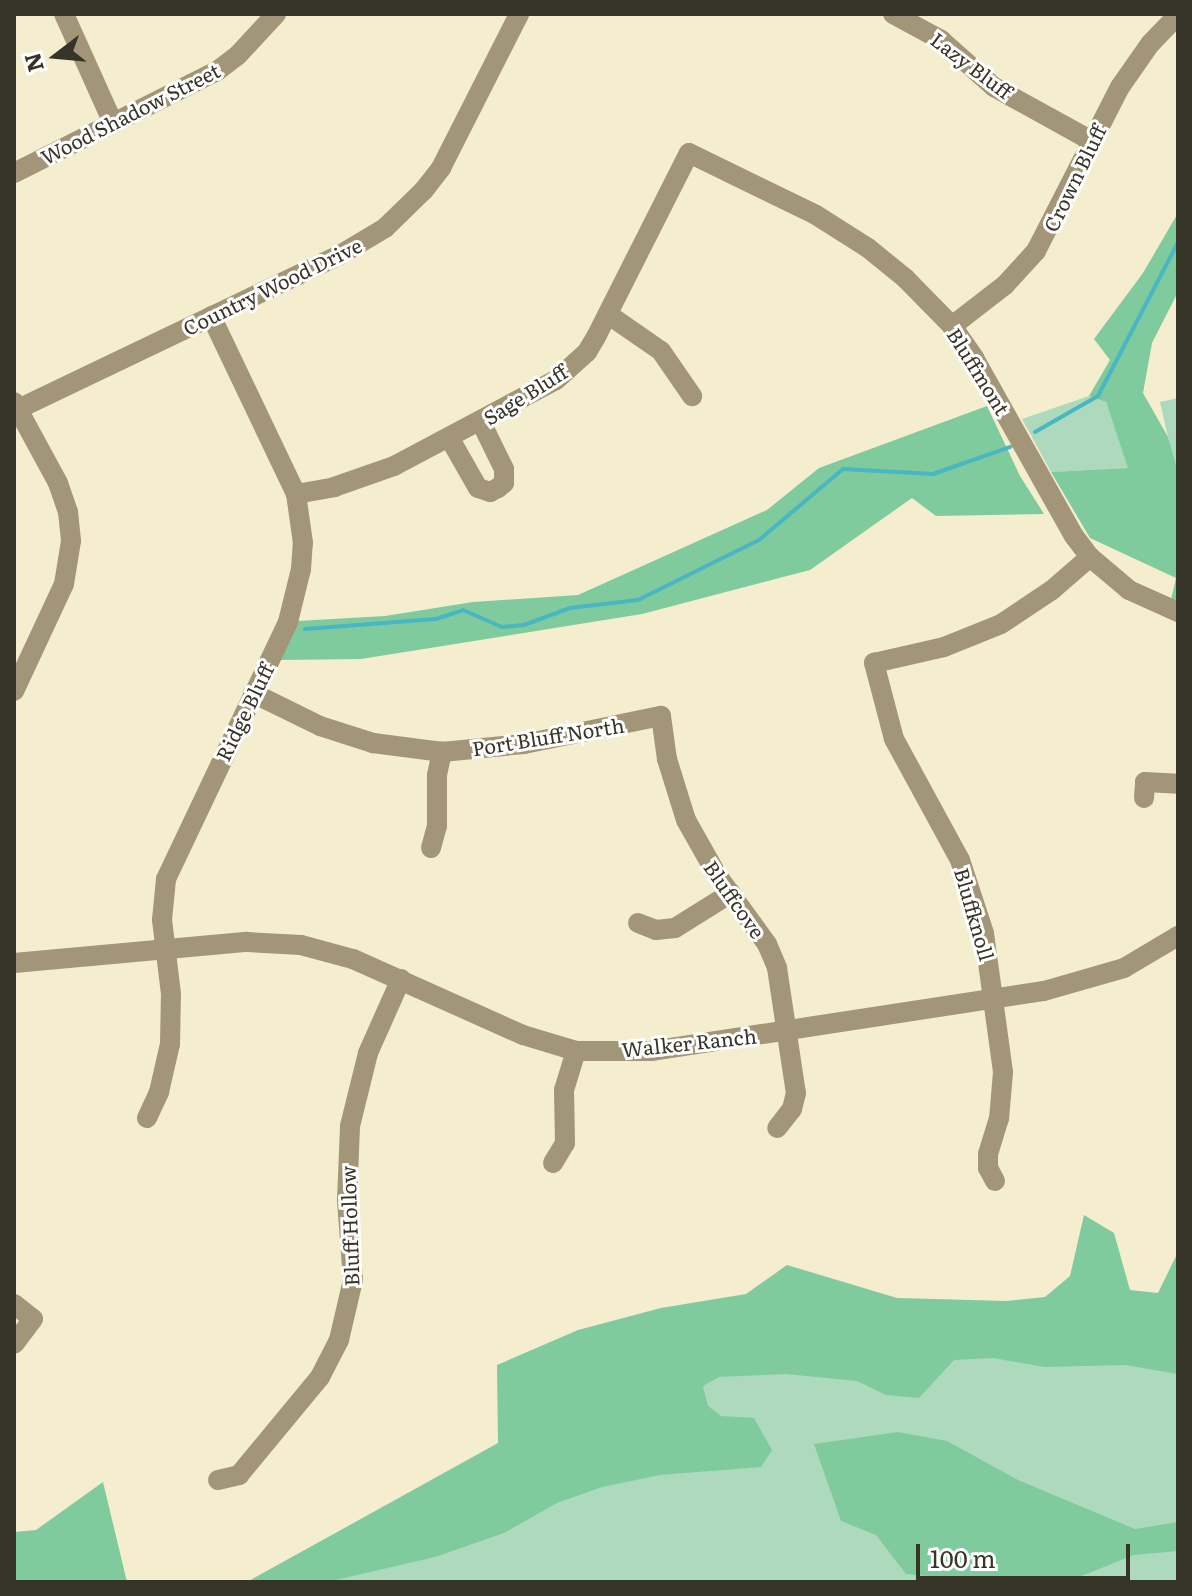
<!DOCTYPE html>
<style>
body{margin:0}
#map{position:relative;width:1192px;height:1596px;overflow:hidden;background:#f4edce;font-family:Literata,serif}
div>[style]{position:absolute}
.green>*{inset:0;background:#addabd}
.forest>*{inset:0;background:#7fcb9e}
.stream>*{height:4px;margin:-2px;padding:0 2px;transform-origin:2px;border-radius:2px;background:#49b6c3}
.minor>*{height:20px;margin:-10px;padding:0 10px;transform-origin:10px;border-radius:10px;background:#a39578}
span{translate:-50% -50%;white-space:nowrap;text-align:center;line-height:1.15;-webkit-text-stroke:6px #fff;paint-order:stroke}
.street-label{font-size:20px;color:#363327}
.frame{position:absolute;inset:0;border:16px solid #363327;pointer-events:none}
.north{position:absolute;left:16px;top:16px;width:80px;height:80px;-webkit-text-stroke:6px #fff;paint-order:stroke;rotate:254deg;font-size:22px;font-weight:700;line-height:32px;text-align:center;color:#363327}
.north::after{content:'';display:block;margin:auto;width:28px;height:36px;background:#363327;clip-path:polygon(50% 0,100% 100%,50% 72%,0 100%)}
.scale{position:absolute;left:916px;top:1544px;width:214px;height:36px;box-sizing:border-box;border:4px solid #363327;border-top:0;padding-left:10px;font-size:24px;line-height:28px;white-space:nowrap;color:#363327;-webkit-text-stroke:6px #fff;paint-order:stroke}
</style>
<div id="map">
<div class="green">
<i style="clip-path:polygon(1089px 396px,1106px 402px,1129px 468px,1051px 472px,1022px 419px)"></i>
<i style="clip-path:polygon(1178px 398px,1178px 471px,1176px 472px,1160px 402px)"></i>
<i style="clip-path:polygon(1178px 1337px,1178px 1582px,247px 1582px,554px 1413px,683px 1380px)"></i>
</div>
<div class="forest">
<i style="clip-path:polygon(1178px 213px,1178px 292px,1152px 343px,1143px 393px,1168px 437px,1178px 472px,1178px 602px,1171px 600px,1176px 578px,1090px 538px,1051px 472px,1128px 468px,1106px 402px,1089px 396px,1110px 360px,1094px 339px,1143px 273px)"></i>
<i style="clip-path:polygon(987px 406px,1020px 476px,1044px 514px,936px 516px,912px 498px,810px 570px,642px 614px,361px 659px,280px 660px,297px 621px,385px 616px,473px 602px,578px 595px,767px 510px,819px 468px)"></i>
<i style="clip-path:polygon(1084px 1215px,1114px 1233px,1130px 1290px,1158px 1293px,1178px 1252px,1178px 1374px,1125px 1365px,1044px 1367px,993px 1358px,954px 1360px,919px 1398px,886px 1395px,857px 1381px,786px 1374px,719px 1377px,703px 1386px,708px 1406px,721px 1416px,754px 1418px,772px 1450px,761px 1467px,660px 1475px,602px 1487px,557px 1503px,504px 1533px,435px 1557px,327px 1582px,247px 1582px,498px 1443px,497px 1365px,578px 1330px,661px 1308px,746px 1294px,787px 1265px,897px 1298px,1007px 1301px,1045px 1297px,1070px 1276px)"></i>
<i style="clip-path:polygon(898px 1432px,947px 1441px,1018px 1480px,1135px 1529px,1178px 1522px,1178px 1551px,1134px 1555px,1074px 1579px,1050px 1582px,991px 1582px,906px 1574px,876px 1535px,841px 1521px,814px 1444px)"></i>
<i style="clip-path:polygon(103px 1482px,127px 1582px,14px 1582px,14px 1532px,36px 1530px)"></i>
</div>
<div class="stream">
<i style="left:1035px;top:432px;width:73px;rotate:-29.7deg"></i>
<i style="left:1098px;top:396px;width:174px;rotate:-62.5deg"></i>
<i style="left:305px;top:629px;width:131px;rotate:-4.4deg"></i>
<i style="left:436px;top:619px;width:28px;rotate:-18deg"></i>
<i style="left:463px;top:610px;width:43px;rotate:23.6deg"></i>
<i style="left:502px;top:627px;width:22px;rotate:-5deg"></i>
<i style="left:524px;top:625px;width:49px;rotate:-20.3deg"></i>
<i style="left:570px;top:608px;width:68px;rotate:-6.7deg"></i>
<i style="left:638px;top:600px;width:135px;rotate:-26.4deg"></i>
<i style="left:759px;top:540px;width:110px;rotate:-40.2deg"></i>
<i style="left:843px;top:469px;width:90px;rotate:3.2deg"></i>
<i style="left:933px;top:474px;width:82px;rotate:-19.3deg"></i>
</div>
<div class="minor">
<i style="left:64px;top:14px;width:120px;rotate:65.8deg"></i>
<i style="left:893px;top:14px;width:55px;rotate:28.4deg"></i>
<i style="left:941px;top:40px;width:71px;rotate:41.6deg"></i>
<i style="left:994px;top:87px;width:112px;rotate:28.9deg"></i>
<i style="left:14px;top:173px;width:227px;rotate:-26.7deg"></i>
<i style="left:217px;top:71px;width:26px;rotate:-37deg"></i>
<i style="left:238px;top:55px;width:56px;rotate:-47.2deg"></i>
<i style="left:609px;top:315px;width:63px;rotate:34.7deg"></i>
<i style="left:661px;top:351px;width:55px;rotate:55.4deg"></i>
<i style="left:952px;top:326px;width:67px;rotate:-37.7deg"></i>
<i style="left:1005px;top:285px;width:46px;rotate:-47.6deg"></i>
<i style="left:1036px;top:251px;width:184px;rotate:-62.9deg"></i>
<i style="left:1120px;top:87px;width:52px;rotate:-55.1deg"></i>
<i style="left:1150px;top:44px;width:40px;rotate:-46deg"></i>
<i style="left:14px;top:402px;width:92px;rotate:61.5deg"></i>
<i style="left:58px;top:483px;width:31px;rotate:71deg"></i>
<i style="left:68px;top:512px;width:29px;rotate:84deg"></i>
<i style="left:71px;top:541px;width:44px;rotate:99.2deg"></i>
<i style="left:64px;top:584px;width:118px;rotate:115deg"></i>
<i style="left:14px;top:411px;width:359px;rotate:-25.6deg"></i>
<i style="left:338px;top:256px;width:55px;rotate:-30.8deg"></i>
<i style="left:385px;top:228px;width:54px;rotate:-44.3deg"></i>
<i style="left:424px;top:190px;width:28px;rotate:-52deg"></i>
<i style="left:441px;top:168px;width:173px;rotate:-63.1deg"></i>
<i style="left:450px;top:439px;width:56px;rotate:60.3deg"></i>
<i style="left:478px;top:488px;width:13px;rotate:18deg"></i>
<i style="left:490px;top:492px;width:9px;rotate:-27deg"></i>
<i style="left:498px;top:488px;width:8px;rotate:-40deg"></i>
<i style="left:504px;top:483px;width:14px;rotate:-90deg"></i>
<i style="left:504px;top:469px;width:52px;rotate:-116.1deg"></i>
<i style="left:296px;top:494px;width:39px;rotate:-10deg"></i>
<i style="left:334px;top:487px;width:64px;rotate:-19.3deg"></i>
<i style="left:394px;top:466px;width:183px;rotate:-28deg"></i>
<i style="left:556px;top:380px;width:42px;rotate:-42.1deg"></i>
<i style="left:587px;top:352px;width:17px;rotate:-59deg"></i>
<i style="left:596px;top:337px;width:206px;rotate:-63.2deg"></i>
<i style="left:689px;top:153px;width:141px;rotate:26deg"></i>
<i style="left:816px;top:215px;width:62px;rotate:32.4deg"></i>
<i style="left:868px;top:248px;width:48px;rotate:39deg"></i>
<i style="left:905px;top:278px;width:67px;rotate:45.6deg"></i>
<i style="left:952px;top:326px;width:39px;rotate:55deg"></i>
<i style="left:974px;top:358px;width:204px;rotate:60.7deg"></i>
<i style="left:1074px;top:536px;width:26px;rotate:53deg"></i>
<i style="left:1090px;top:557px;width:51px;rotate:40.2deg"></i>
<i style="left:1129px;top:590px;width:54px;rotate:24.2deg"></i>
<i style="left:253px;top:693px;width:75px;rotate:26.2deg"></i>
<i style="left:320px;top:726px;width:56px;rotate:17.8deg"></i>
<i style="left:373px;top:743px;width:70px;rotate:7.4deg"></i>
<i style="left:442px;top:752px;width:82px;rotate:-5.6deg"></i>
<i style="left:524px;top:744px;width:140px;rotate:-11.6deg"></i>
<i style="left:661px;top:716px;width:43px;rotate:82.1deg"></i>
<i style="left:667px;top:759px;width:64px;rotate:72.7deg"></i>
<i style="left:686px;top:820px;width:63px;rotate:60.6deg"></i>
<i style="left:717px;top:875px;width:85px;rotate:54.1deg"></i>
<i style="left:767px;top:944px;width:26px;rotate:67deg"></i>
<i style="left:777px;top:968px;width:126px;rotate:81.4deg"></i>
<i style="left:796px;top:1093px;width:16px;rotate:104deg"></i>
<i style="left:792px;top:1109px;width:24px;rotate:128deg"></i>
<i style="left:1144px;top:798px;width:16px;rotate:-86deg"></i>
<i style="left:1145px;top:782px;width:33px;rotate:3deg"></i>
<i style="left:431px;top:848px;width:23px;rotate:-75deg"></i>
<i style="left:437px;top:826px;width:51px;rotate:-90deg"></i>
<i style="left:437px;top:775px;width:24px;rotate:-78deg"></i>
<i style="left:638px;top:923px;width:19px;rotate:21deg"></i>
<i style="left:656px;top:930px;width:19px;rotate:-6deg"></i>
<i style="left:675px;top:928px;width:66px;rotate:-32deg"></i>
<i style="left:14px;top:963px;width:234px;rotate:-5.2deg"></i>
<i style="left:247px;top:942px;width:54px;rotate:3.2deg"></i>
<i style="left:301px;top:945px;width:54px;rotate:15.1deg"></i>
<i style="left:353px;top:959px;width:186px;rotate:24.1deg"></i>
<i style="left:523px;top:1035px;width:55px;rotate:16.8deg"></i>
<i style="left:576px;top:1051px;width:75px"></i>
<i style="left:651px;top:1051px;width:398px;rotate:-8.7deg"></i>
<i style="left:1044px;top:991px;width:83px;rotate:-16deg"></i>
<i style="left:1124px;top:968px;width:63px;rotate:-30.7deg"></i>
<i style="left:147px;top:1118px;width:29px;rotate:-65deg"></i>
<i style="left:159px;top:1092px;width:49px;rotate:-77.1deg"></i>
<i style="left:170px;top:1044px;width:50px;rotate:-88.9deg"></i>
<i style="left:171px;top:994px;width:75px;rotate:-96.9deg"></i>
<i style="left:162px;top:920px;width:41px;rotate:-84.4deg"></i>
<i style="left:166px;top:879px;width:284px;rotate:-64.6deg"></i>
<i style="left:288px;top:622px;width:55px;rotate:-76.2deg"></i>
<i style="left:301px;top:569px;width:26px;rotate:-86deg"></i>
<i style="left:303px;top:543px;width:49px;rotate:-98.1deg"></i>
<i style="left:296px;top:494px;width:197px;rotate:-115.5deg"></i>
<i style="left:553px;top:1163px;width:23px;rotate:-59deg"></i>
<i style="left:565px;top:1143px;width:53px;rotate:-91.1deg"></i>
<i style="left:564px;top:1090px;width:41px;rotate:-72.9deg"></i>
<i style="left:995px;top:1181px;width:15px;rotate:-118deg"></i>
<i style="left:988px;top:1168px;width:14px;rotate:-90deg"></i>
<i style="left:988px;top:1154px;width:37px;rotate:-73deg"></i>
<i style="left:999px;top:1119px;width:47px;rotate:-85.1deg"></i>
<i style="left:1003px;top:1072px;width:140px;rotate:-97.8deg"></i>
<i style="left:984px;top:933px;width:77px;rotate:-108.2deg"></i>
<i style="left:960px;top:860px;width:138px;rotate:-118.6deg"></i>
<i style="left:894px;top:739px;width:79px;rotate:-104.7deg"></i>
<i style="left:874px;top:663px;width:72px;rotate:-12.9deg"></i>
<i style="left:944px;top:647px;width:61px;rotate:-22deg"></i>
<i style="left:1001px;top:624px;width:61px;rotate:-33.7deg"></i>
<i style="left:1052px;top:590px;width:50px;rotate:-41deg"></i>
<i style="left:14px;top:1304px;width:24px;rotate:38deg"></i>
<i style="left:33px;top:1319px;width:31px;rotate:127deg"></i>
<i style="left:218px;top:1480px;width:22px;rotate:-13deg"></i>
<i style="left:239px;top:1475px;width:127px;rotate:-50.4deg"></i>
<i style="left:320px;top:1377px;width:42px;rotate:-62.8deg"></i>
<i style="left:339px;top:1340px;width:62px;rotate:-76.9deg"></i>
<i style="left:353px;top:1280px;width:79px;rotate:-94.3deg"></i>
<i style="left:347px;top:1201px;width:75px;rotate:-87.7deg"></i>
<i style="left:350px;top:1126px;width:75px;rotate:-76.1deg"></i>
<i style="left:368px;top:1053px;width:81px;rotate:-66deg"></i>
</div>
<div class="street-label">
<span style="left:972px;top:65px;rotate:37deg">Lazy Bluff</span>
<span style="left:130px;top:113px;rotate:-27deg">Wood Shadow Street</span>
<span style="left:1074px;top:178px;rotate:-64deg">Crown Bluff</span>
<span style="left:272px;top:286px;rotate:-26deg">Country Wood Drive</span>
<span style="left:979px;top:371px;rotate:58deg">Bluffmont</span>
<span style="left:525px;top:394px;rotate:-32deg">Sage Bluff</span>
<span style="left:244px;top:712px;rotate:-64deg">Ridge Bluff</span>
<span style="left:548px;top:736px;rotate:-9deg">Port Bluff North</span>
<span style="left:735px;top:899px;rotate:55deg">Bluffcove</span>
<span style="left:975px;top:914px;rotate:74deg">Bluffknoll</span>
<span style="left:689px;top:1042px;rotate:-6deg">Walker Ranch</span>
<span style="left:349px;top:1226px;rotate:-92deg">Bluff Hollow</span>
</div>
<div class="frame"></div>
<div class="north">N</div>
<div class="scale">100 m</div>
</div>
